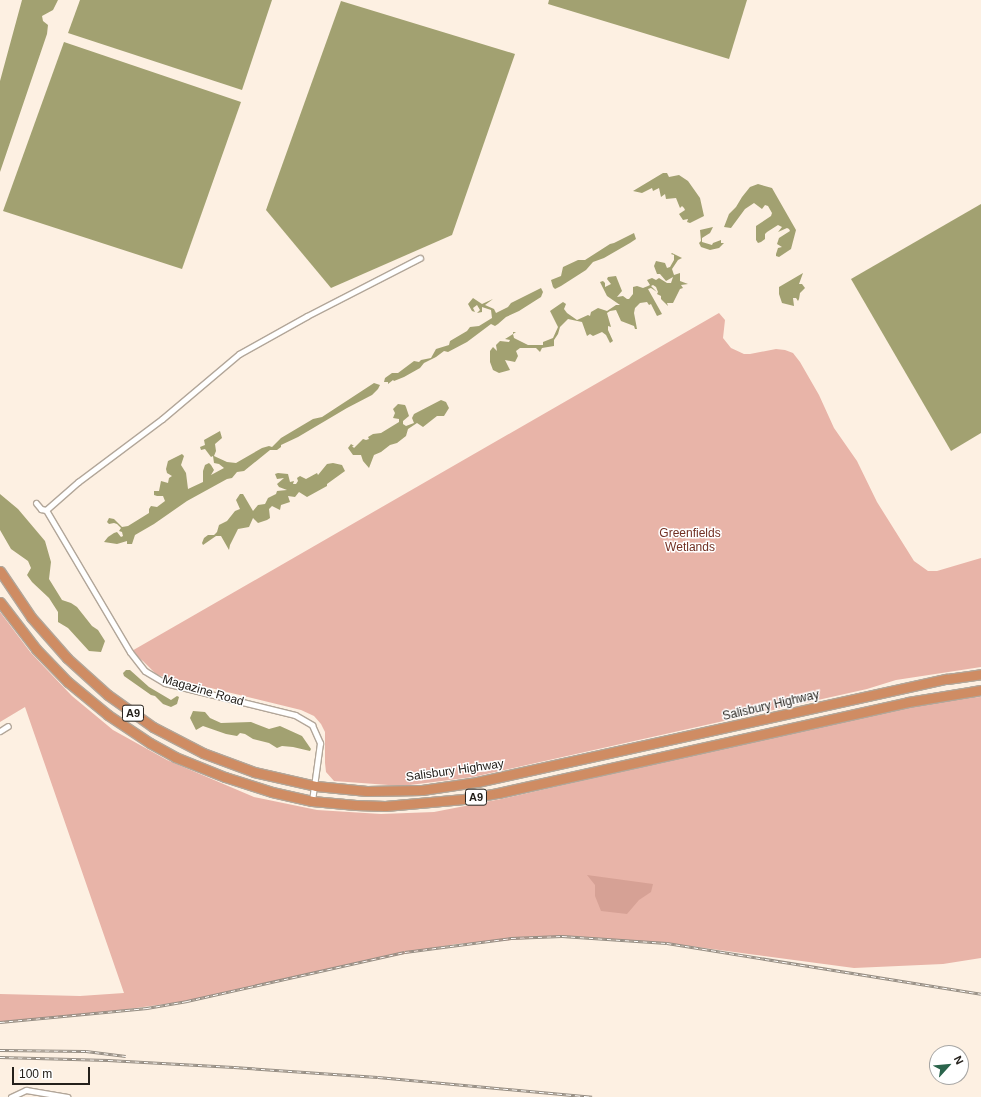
<!DOCTYPE html>
<style>
body{margin:0}
#map{position:relative;width:981px;height:1097px;overflow:hidden;background:#fdf0e2;font-family:Helvetica,sans-serif}
div>[style]{position:absolute}
.green>*{inset:0;background:#e8b4a8}
.forest>*{inset:0;background:#d6a195}
.water>*{inset:0;background:#a2a171}
.roads{filter:drop-shadow(1px 0 #b2a699) drop-shadow(-1px 0 #b2a699) drop-shadow(0 1px #b2a699) drop-shadow(0 -1px #b2a699)}
.minor>*{height:5px;margin:-2.5px;padding:0 2.5px;transform-origin:2.5px;border-radius:2.5px;background:#fff}
.motorway>*{height:9px;margin:-4.5px;padding:0 4.5px;transform-origin:4.5px;border-radius:4.5px;background:#cf8c63}
.rail>*{height:3px;margin-top:-1.5px;transform-origin:0;background:repeating-linear-gradient(90deg,#fff 0 4.5px,#958d83 0 9px);box-sizing:border-box;border-block:1px solid #958d83}
span{translate:-50% -50%;white-space:nowrap;text-align:center;line-height:1.15;-webkit-text-stroke:3px #fff;paint-order:stroke}
.shield-label span{padding:1px 3px;background:#fff;border:1px solid;border-radius:3px;-webkit-text-stroke-width:0}
.shield-label{font-size:11px;color:#24201b;font-weight:700}
.park-label{font-size:12px;color:#713023}
.street-label{font-size:12px;color:#24201b}
.north{position:absolute;left:929px;top:1045px;width:40px;height:40px;box-sizing:border-box;background:#fff;border:1px solid #a7a6a4;border-radius:50%;rotate:63deg;font-size:11px;font-weight:700;line-height:16px;text-align:center;color:#24201b}
.north::after{content:'';display:block;margin:auto;width:14px;height:18px;background:#2b644c;clip-path:polygon(50% 0,100% 100%,50% 72%,0 100%)}
.scale{position:absolute;left:12px;top:1067px;width:78px;height:18px;box-sizing:border-box;border:2px solid #24201b;border-top:0;padding-left:5px;font-size:12px;line-height:14px;white-space:nowrap;color:#24201b;-webkit-text-stroke:3px #fff;paint-order:stroke}
</style>
<div id="map">
<div class="green">
<i style="clip-path:polygon(719px 313px,725px 320px,723px 338px,731px 348px,744px 354px,750px 354px,776px 349px,785px 350px,793px 353px,800px 362px,819px 395px,834px 428px,857px 461px,877px 502px,914px 561px,928px 571px,937px 571px,981px 558px,981px 667px,896px 680px,867px 689px,473px 777px,402px 786px,334px 781px,326px 772px,325px 763px,325px 732px,321px 724px,314px 716px,301px 710px,157px 675px,143px 661px,130px 652px)"></i>
<i style="clip-path:polygon(0 612px,31px 653px,72px 696px,113px 730px,167px 760px,254px 797px,317px 810px,381px 814px,434px 812px,501px 799px,868px 716px,958px 698px,981px 697px,981px 958px,943px 964px,854px 968px,667px 943px,568px 936px,456px 944px,347px 965px,187px 1001px,85px 1015px,0 1022px,0 994px,80px 996px,124px 993px,25px 707px,0 722px)"></i>
</div>
<div class="forest">
<i style="clip-path:polygon(587px 875px,653px 884px,651px 892px,639px 900px,627px 914px,601px 911px,595px 896px,595px 885px)"></i>
</div>
<div class="water">
<i style="clip-path:polygon(22px 0,58px 0,53px 10px,42px 16px,43px 21px,48px 25px,47px 34px,0 172px,0 81px)"></i>
<i style="clip-path:polygon(80px 0,272px 0,242px 90px,68px 33px)"></i>
<i style="clip-path:polygon(549px 0,747px 0,729px 59px,548px 4px)"></i>
<i style="clip-path:polygon(341px 1px,515px 54px,452px 235px,331px 288px,266px 210px)"></i>
<i style="clip-path:polygon(64px 42px,241px 102px,182px 269px,3px 211px)"></i>
<i style="clip-path:polygon(663px 173px,667px 173px,669px 177px,679px 175px,688px 181px,700px 198px,704px 216px,690px 223px,687px 222px,688px 219px,683px 220px,679px 214px,685px 210px,684px 208px,682px 206px,680px 208px,676px 198px,666px 199px,665px 194px,661px 197px,659px 188px,653px 191px,652px 188px,642px 193px,633px 191px)"></i>
<i style="clip-path:polygon(758px 184px,772px 188px,796px 230px,791px 249px,779px 257px,776px 256px,776px 254px,778px 248px,782px 247px,777px 244px,779px 238px,790px 231px,789px 229px,787px 228px,778px 232px,782px 227px,778px 225px,767px 232px,765px 234px,765px 239px,761px 242px,758px 243px,756px 240px,756px 226px,771px 216px,772px 213px,768px 206px,765px 205px,762px 209px,754px 203px,745px 209px,731px 228px,724px 227px,729px 214px,736px 207px,742px 197px,750px 187px)"></i>
<i style="clip-path:polygon(981px 204px,981px 433px,951px 451px,851px 279px)"></i>
<i style="clip-path:polygon(713px 227px,710px 233px,702px 238px,702px 242px,712px 245px,713px 243px,721px 240px,721px 243px,724px 243px,719px 248px,710px 250px,701px 247px,699px 243px,701px 241px,700px 230px)"></i>
<i style="clip-path:polygon(634px 233px,636px 239px,630px 243px,604px 258px,593px 262px,586px 270px,561px 286px,555px 289px,553px 287px,551px 280px,561px 276px,563px 267px,578px 260px,585px 260px,610px 244px,614px 243px)"></i>
<i style="clip-path:polygon(672px 253px,682px 258px,678px 260px,672px 269px,674px 275px,680px 273px,680px 281px,688px 284px,681px 285px,683px 288px,680px 289px,673px 303px,667px 303px,668px 306px,661px 299px,661px 296px,657px 294px,658px 292px,656px 287px,653px 285px,651px 286px,657px 292px,651px 288px,648px 289px,662px 314px,657px 316px,651px 304px,649px 305px,647px 302px,640px 303px,635px 308px,634px 313px,637px 329px,635px 329px,634px 326px,621px 321px,616px 310px,610px 311px,607px 313px,611px 327px,608px 326px,608px 330px,613px 341px,610px 343px,606px 335px,602px 332px,593px 336px,590px 334px,587px 336px,582px 322px,568px 319px,560px 327px,558px 334px,554px 340px,554px 346px,542px 348px,540px 352px,536px 348px,520px 348px,516px 351px,518px 356px,515px 362px,505px 360px,510px 370px,499px 373px,493px 370px,490px 362px,490px 351px,493px 347px,497px 351px,496px 345px,500px 341px,509px 342px,510px 340px,505px 339px,513px 334px,513px 332px,516px 332px,513px 334px,514px 338px,528px 345px,543px 345px,543px 342px,553px 338px,558px 327px,550px 311px,563px 302px,566px 304px,564px 309px,567px 313px,577px 320px,588px 315px,590px 316px,591px 312px,598px 308px,607px 311px,616px 305px,620px 305px,607px 296px,600px 282px,603px 281px,605px 283px,605px 287px,611px 284px,607px 279px,608px 277px,616px 276px,622px 291px,617px 297px,623px 296px,627px 299px,629px 299px,633px 294px,633px 287px,637px 286px,643px 288px,648px 286px,650px 285px,647px 280px,652px 278px,656px 280px,659px 278px,667px 283px,671px 283px,673px 277px,666px 281px,660px 274px,657px 274px,654px 266px,656px 261px,665px 263px,667px 268px,670px 267px,674px 260px,674px 255px,671px 254px)"></i>
<i style="clip-path:polygon(803px 273px,799px 284px,802px 284px,805px 288px,800px 293px,799px 299px,798px 301px,796px 298px,793px 298px,794px 306px,782px 303px,779px 294px,779px 287px)"></i>
<i style="clip-path:polygon(541px 288px,543px 292px,541px 297px,519px 311px,506px 317px,498px 324px,495px 326px,491px 324px,467px 342px,448px 352px,444px 351px,436px 357px,424px 363px,420px 368px,404px 377px,394px 381px,393px 380px,388px 384px,388px 382px,384px 382px,385px 378px,392px 373px,398px 373px,414px 361px,419px 362px,421px 360px,431px 358px,436px 349px,449px 345px,450px 341px,467px 331px,470px 327px,479px 326px,492px 318px,491px 310px,482px 307px,482px 312px,477px 313px,480px 310px,477px 305px,473px 308px,475px 312px,472px 311px,468px 304px,473px 298px,482px 304px,493px 299px,485px 305px,494px 309px,496px 313px,508px 307px,511px 303px)"></i>
<i style="clip-path:polygon(374px 383px,380px 385px,378px 389px,372px 395px,347px 408px,298px 437px,281px 445px,281px 447px,277px 450px,270px 450px,244px 471px,237px 472px,232px 478px,227px 479px,187px 501px,154px 524px,135px 535px,132px 544px,127px 544px,127px 541px,117px 544px,104px 542px,108px 537px,114px 533px,117px 532px,121px 537px,123px 536px,122px 532px,119px 531px,121px 528px,117px 524px,114px 523px,109px 524px,107px 522px,109px 518px,114px 519px,122px 527px,128px 526px,149px 513px,149px 509px,151px 506px,157px 507px,165px 501px,163px 496px,157px 496px,154px 495px,154px 491px,159px 491px,161px 481px,168px 483px,169px 478px,172px 476px,167px 473px,166px 469px,168px 461px,182px 454px,184px 456px,181px 465px,186px 473px,188px 489px,203px 482px,203px 471px,205px 465px,209px 463px,211px 465px,214px 470px,211px 475px,224px 468px,219px 464px,214px 463px,213px 456px,211px 457px,205px 449px,201px 450px,200px 447px,205px 445px,204px 440px,220px 431px,222px 438px,215px 444px,216px 451px,214px 456px,227px 462px,236px 463px,262px 448px,269px 446px,272px 447px,281px 438px,313px 419px,322px 417px)"></i>
<i style="clip-path:polygon(441px 400px,446px 402px,449px 408px,444px 416px,437px 416px,423px 427px,417px 423px,408px 429px,406px 436px,397px 443px,390px 445px,381px 452px,374px 455px,369px 468px,363px 461px,361px 455px,353px 455px,348px 448px,351px 444px,354px 446px,352px 446px,354px 448px,363px 439px,366px 440px,369px 439px,368px 437px,373px 434px,381px 433px,399px 422px,399px 419px,393px 418px,395px 413px,393px 409px,398px 404px,405px 405px,406px 407px,409px 416px,403px 421px,403px 424px,406px 426px,414px 423px,412px 418px,414px 414px)"></i>
<i style="clip-path:polygon(333px 463px,342px 465px,345px 471px,327px 484px,327px 486px,307px 497px,299px 492px,295px 497px,288px 496px,290px 502px,281px 505px,280px 510px,272px 506px,269px 509px,270px 518px,267px 520px,258px 523px,253px 518px,249px 527px,238px 529px,230px 545px,229px 550px,221px 536px,216px 536px,203px 545px,202px 543px,204px 538px,208px 535px,214px 535px,217px 532px,219px 525px,227px 521px,235px 511px,240px 509px,236px 500px,240px 494px,243px 494px,253px 511px,258px 505px,265px 504px,268px 498px,276px 494px,277px 491px,287px 490px,279px 487px,277px 484px,284px 478px,277px 479px,275px 474px,278px 473px,288px 474px,290px 482px,294px 481px,293px 484px,296px 484px,298px 481px,297px 478px,300px 476px,306px 479px,317px 473px,318px 475px,327px 464px)"></i>
<i style="clip-path:polygon(0 494px,18px 509px,45px 541px,51px 562px,49px 579px,62px 600px,71px 603px,77px 607px,92px 626px,98px 630px,105px 641px,101px 652px,89px 651px,68px 628px,58px 622px,58px 612px,49px 598px,32px 582px,27px 575px,31px 568px,28px 561px,11px 549px,0 530px)"></i>
<i style="clip-path:polygon(126px 670px,130px 670px,149px 687px,171px 700px,177px 696px,179px 697px,177px 704px,171px 707px,163px 704px,155px 696px,151px 695px,124px 676px,123px 673px)"></i>
<i style="clip-path:polygon(193px 711px,205px 712px,210px 718px,221px 723px,251px 722px,269px 729px,280px 726px,302px 736px,311px 749px,310px 751px,293px 747px,282px 746px,277px 748px,269px 743px,253px 739px,245px 734px,240px 733px,237px 736px,226px 734px,203px 726px,196px 730px,190px 718px)"></i>
</div>
<div class="roads">
<div class="minor">
<i style="left:36px;top:503px;width:8px;rotate:50deg"></i>
<i style="left:41px;top:509px;width:5px;rotate:11deg"></i>
<i style="left:46px;top:510px;width:165px;rotate:59.4deg"></i>
<i style="left:130px;top:652px;width:24px;rotate:52deg"></i>
<i style="left:145px;top:671px;width:23px;rotate:31deg"></i>
<i style="left:165px;top:683px;width:134px;rotate:13.8deg"></i>
<i style="left:295px;top:715px;width:20px;rotate:30deg"></i>
<i style="left:312px;top:725px;width:20px;rotate:66deg"></i>
<i style="left:320px;top:743px;width:59px;rotate:97.9deg"></i>
<i style="left:46px;top:510px;width:43px;rotate:-41.2deg"></i>
<i style="left:78px;top:482px;width:105px;rotate:-36.9deg"></i>
<i style="left:162px;top:419px;width:101px;rotate:-40.2deg"></i>
<i style="left:239px;top:354px;width:78px;rotate:-29.2deg"></i>
<i style="left:307px;top:316px;width:127px;rotate:-27.2deg"></i>
<i style="left:0;top:731px;width:9px;rotate:-32deg"></i>
<i style="left:11px;top:1097px;width:17px;rotate:-25deg"></i>
<i style="left:26px;top:1090px;width:42px;rotate:9.7deg"></i>
</div>
<div class="motorway">
<i style="left:0;top:571px;width:55px;rotate:56deg"></i>
<i style="left:31px;top:617px;width:55px;rotate:48.7deg"></i>
<i style="left:67px;top:658px;width:55px;rotate:42.1deg"></i>
<i style="left:108px;top:695px;width:55px;rotate:35.4deg"></i>
<i style="left:153px;top:727px;width:56px;rotate:27.5deg"></i>
<i style="left:203px;top:753px;width:54px;rotate:20.4deg"></i>
<i style="left:254px;top:772px;width:64px;rotate:12.7deg"></i>
<i style="left:316px;top:786px;width:51px;rotate:5.6deg"></i>
<i style="left:367px;top:791px;width:55px;rotate:-1deg"></i>
<i style="left:422px;top:790px;width:56px;rotate:-8.3deg"></i>
<i style="left:477px;top:782px;width:481px;rotate:-12.4deg"></i>
<i style="left:947px;top:679px;width:34px;rotate:-8deg"></i>
<i style="left:0;top:602px;width:59px;rotate:52.5deg"></i>
<i style="left:36px;top:649px;width:46px;rotate:45.9deg"></i>
<i style="left:68px;top:682px;width:52px;rotate:39.5deg"></i>
<i style="left:108px;top:715px;width:50px;rotate:33.7deg"></i>
<i style="left:150px;top:743px;width:29px;rotate:29deg"></i>
<i style="left:175px;top:757px;width:54px;rotate:21.8deg"></i>
<i style="left:225px;top:777px;width:49px;rotate:17.7deg"></i>
<i style="left:272px;top:792px;width:41px;rotate:12.7deg"></i>
<i style="left:312px;top:801px;width:44px;rotate:5.2deg"></i>
<i style="left:356px;top:805px;width:29px;rotate:2deg"></i>
<i style="left:385px;top:806px;width:34px;rotate:-5deg"></i>
<i style="left:419px;top:803px;width:45px;rotate:-5.1deg"></i>
<i style="left:464px;top:799px;width:35px;rotate:-10deg"></i>
<i style="left:498px;top:793px;width:420px;rotate:-12.5deg"></i>
<i style="left:908px;top:702px;width:74px;rotate:-9.3deg"></i>
</div>
</div>
<div class="rail">
<i style="left:0;top:1022px;width:148px;rotate:-5.4deg"></i>
<i style="left:147px;top:1008px;width:41px;rotate:-9.9deg"></i>
<i style="left:187px;top:1001px;width:223px;rotate:-12.7deg"></i>
<i style="left:405px;top:952px;width:107px;rotate:-7.5deg"></i>
<i style="left:511px;top:938px;width:51px;rotate:-2.2deg"></i>
<i style="left:562px;top:936px;width:105px;rotate:3.8deg"></i>
<i style="left:667px;top:943px;width:318px;rotate:9.2deg"></i>
<i style="left:0;top:1050px;width:86px;rotate:0.7deg"></i>
<i style="left:86px;top:1051px;width:40px;rotate:7.1deg"></i>
<i style="left:0;top:1057px;width:108px;rotate:1.6deg"></i>
<i style="left:108px;top:1060px;width:126px;rotate:3.2deg"></i>
<i style="left:234px;top:1067px;width:144px;rotate:4deg"></i>
<i style="left:378px;top:1077px;width:215px;rotate:5.3deg"></i>
</div>
<div class="shield-label">
<span style="left:133px;top:713px">A9</span>
<span style="left:476px;top:797px">A9</span>
</div>
<div class="park-label">
<span style="left:690px;top:541px">Greenfields<br>Wetlands</span>
</div>
<div class="street-label">
<span style="left:203px;top:691px;rotate:16deg">Magazine Road</span>
<span style="left:771px;top:706px;rotate:-13deg">Salisbury Highway</span>
<span style="left:455px;top:771px;rotate:-8deg">Salisbury Highway</span>
</div>
<div class="north">N</div>
<div class="scale">100 m</div>
</div>
